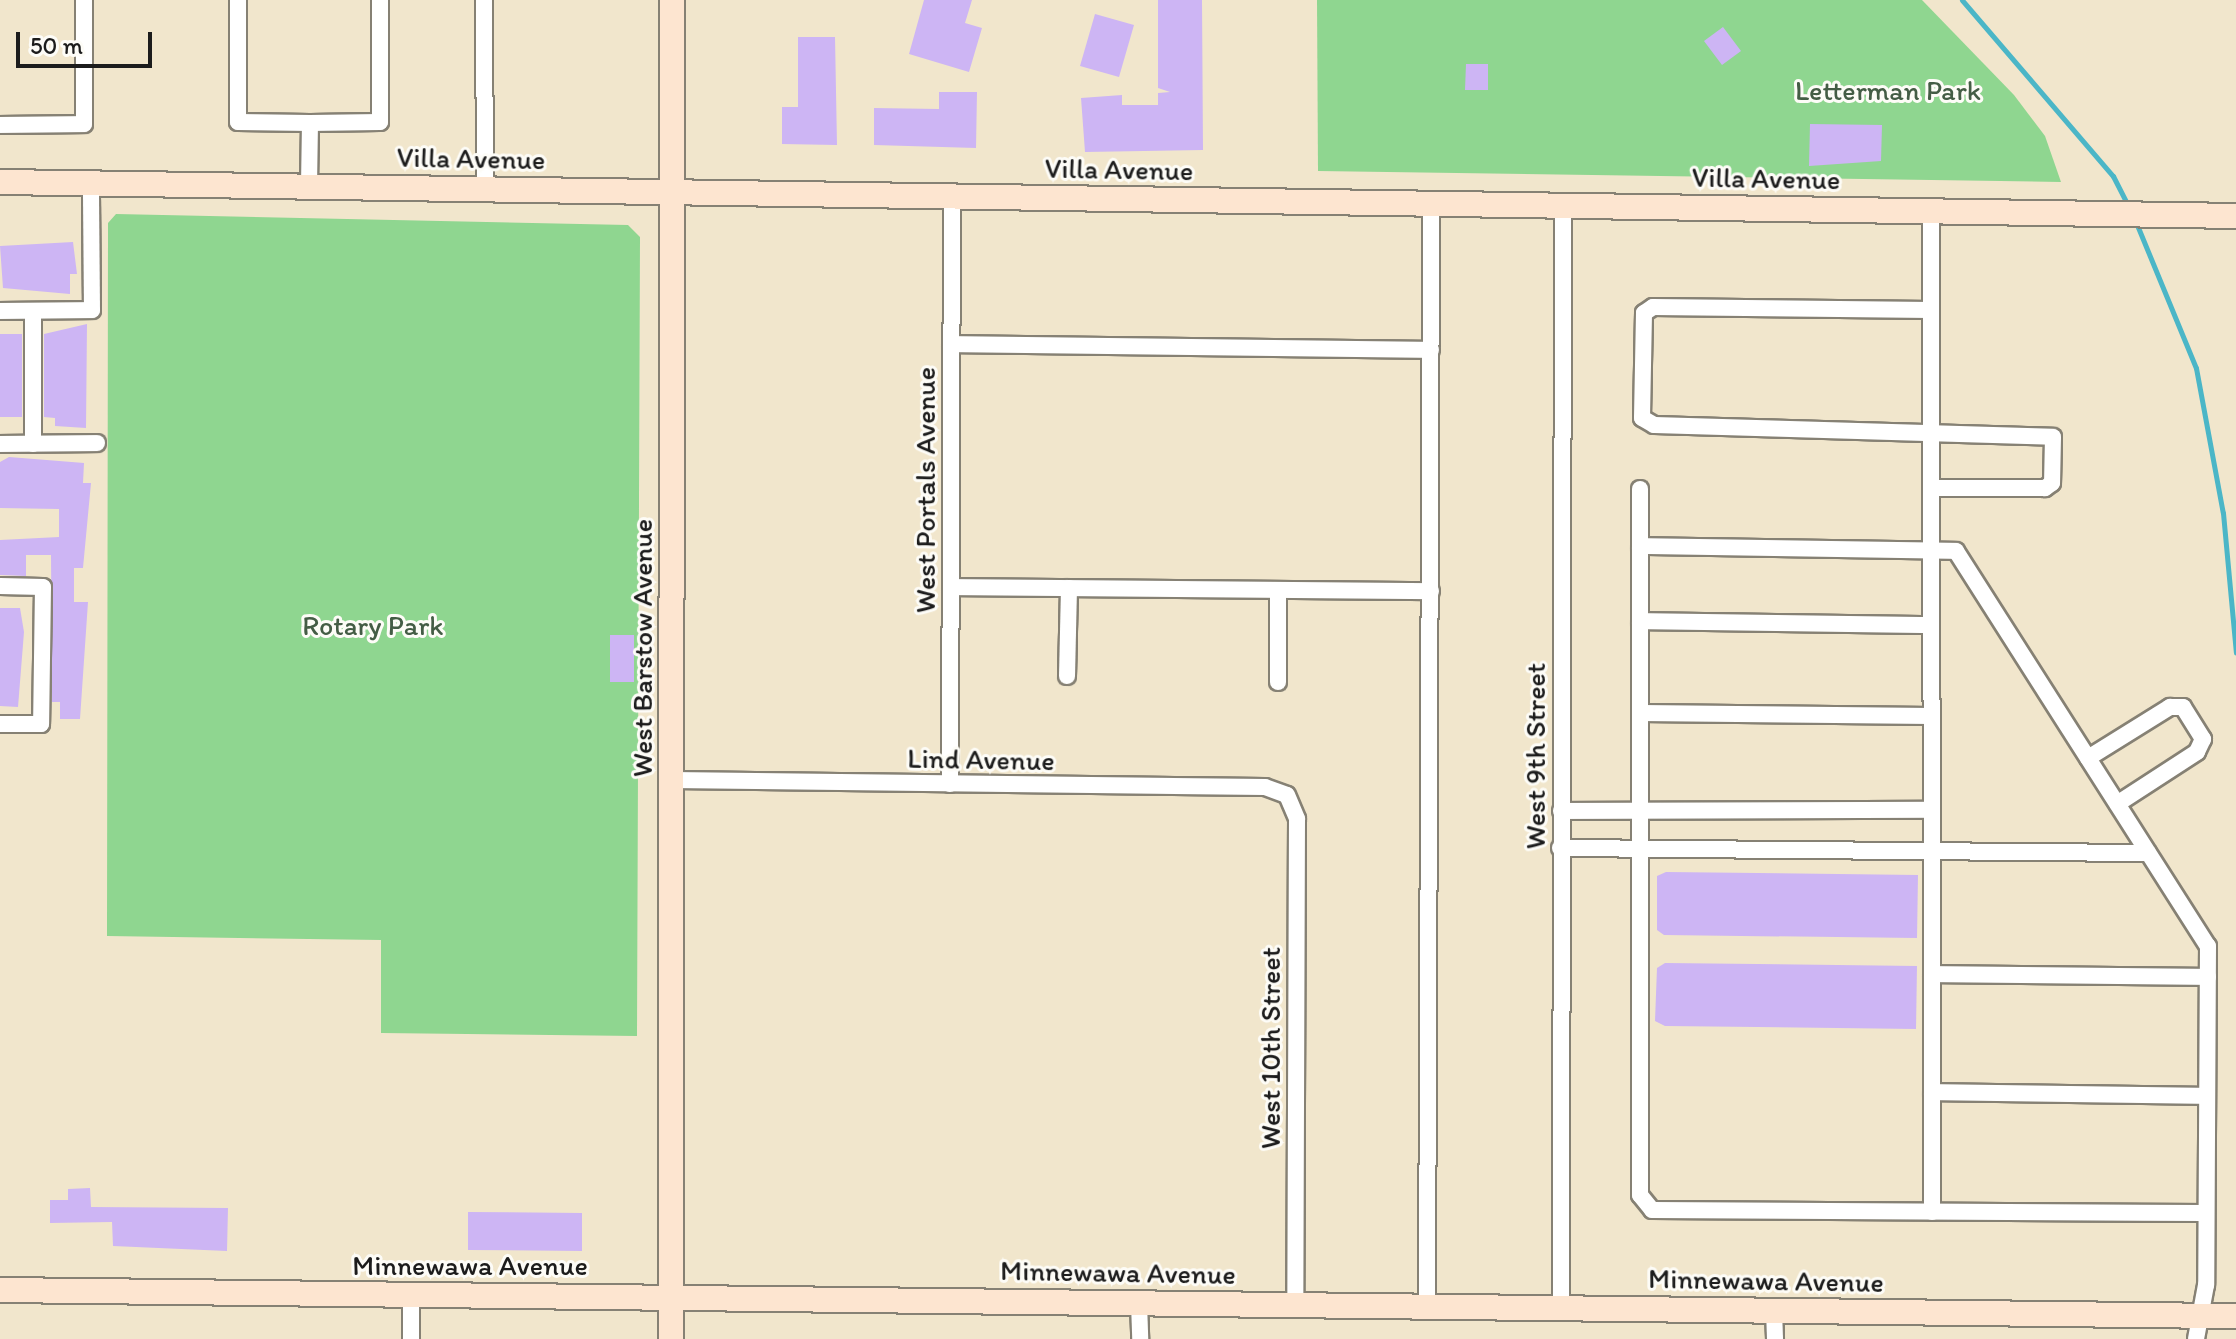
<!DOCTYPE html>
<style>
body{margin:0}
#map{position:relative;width:2236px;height:1339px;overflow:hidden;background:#f1e6cc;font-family:Itim,sans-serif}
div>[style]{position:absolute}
.green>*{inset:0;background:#8fd690}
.stream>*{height:5px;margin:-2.5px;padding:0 2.5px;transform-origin:2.5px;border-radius:2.5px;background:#4bb6c7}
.building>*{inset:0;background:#cdb5f4}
.roads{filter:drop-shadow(2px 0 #868174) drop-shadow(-2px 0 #868174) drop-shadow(0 2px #868174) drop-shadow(0 -2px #868174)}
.minor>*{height:16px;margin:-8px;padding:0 8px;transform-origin:8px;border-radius:8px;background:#fff}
.secondary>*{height:24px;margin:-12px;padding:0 12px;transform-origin:12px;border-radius:12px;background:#fde5d0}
span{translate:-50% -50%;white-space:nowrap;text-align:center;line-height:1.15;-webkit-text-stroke:6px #fdfcf7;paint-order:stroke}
.park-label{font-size:28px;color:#445d45}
.street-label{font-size:28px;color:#1c1c1c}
.scale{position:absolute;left:16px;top:32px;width:136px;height:36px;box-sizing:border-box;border:4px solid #1c1c1c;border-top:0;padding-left:10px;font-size:24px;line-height:28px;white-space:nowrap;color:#1c1c1c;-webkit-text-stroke:6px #fdfcf7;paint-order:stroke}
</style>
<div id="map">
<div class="green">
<i style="clip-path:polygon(1317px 0,1922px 0,2014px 95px,2045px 136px,2061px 182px,1318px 171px)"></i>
<i style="clip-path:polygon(116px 214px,628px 225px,640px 237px,637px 1036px,381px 1033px,381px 940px,107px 936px,108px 223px)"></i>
</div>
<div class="stream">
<i style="left:1962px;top:0;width:232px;rotate:49.4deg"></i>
<i style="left:2113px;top:176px;width:36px;rotate:63deg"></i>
<i style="left:2135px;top:220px;width:160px;rotate:67.6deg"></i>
<i style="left:2196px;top:368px;width:147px;rotate:79.5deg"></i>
<i style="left:2223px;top:513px;width:140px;rotate:84.7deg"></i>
</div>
<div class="building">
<i style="clip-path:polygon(924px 0,972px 0,965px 23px,982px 28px,969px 72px,909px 54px)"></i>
<i style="clip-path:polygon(1158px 0,1202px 0,1203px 150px,1085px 152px,1081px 98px,1122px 95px,1122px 105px,1158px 105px,1158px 93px,1170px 92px,1158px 88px)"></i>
<i style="clip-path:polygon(1095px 14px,1134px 25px,1119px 77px,1080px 66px)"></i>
<i style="clip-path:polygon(1723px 27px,1741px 51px,1722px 65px,1704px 41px)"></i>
<i style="clip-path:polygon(798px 37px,835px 37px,837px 145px,782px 144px,782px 107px,798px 107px)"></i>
<i style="clip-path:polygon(1466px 64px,1488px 64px,1488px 90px,1465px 90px)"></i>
<i style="clip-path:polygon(939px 92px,977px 92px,976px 148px,874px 145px,874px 108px,939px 109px)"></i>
<i style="clip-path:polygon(1810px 124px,1882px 125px,1881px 161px,1809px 166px)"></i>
<i style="clip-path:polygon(73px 242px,77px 274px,70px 274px,70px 294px,3px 288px,0 246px)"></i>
<i style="clip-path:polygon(87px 324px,86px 428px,55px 426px,55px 418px,44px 417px,44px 334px)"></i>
<i style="clip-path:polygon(0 334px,22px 334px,22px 417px,0 417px)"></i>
<i style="clip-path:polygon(9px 457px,84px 463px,83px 483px,91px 483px,83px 568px,74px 568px,74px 602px,88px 602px,80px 719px,60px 719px,60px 702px,52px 702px,51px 555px,26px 555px,26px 576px,0 575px,0 540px,59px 537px,59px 509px,0 508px,0 462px)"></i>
<i style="clip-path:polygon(0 608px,20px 608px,24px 632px,18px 707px,0 706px)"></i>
<i style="clip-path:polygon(610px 635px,634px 635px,634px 682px,610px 682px)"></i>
<i style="clip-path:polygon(1666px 872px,1918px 875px,1917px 938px,1664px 935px,1657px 930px,1657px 876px)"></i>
<i style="clip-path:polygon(1665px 963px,1917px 966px,1916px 1029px,1665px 1026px,1655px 1021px,1657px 968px)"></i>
<i style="clip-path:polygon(90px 1188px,91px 1207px,228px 1208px,227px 1251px,113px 1246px,112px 1222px,50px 1223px,50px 1200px,68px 1200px,68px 1189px)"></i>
<i style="clip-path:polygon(468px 1212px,582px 1213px,582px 1251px,468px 1250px)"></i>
</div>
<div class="roads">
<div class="minor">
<i style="left:238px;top:0;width:122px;rotate:90deg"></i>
<i style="left:238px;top:122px;width:72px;rotate:0.8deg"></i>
<i style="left:310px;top:123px;width:70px;rotate:-0.8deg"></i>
<i style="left:380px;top:122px;width:122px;rotate:-90deg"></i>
<i style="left:484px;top:0;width:187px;rotate:89.7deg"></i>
<i style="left:0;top:125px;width:84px;rotate:-0.7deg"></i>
<i style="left:84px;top:124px;width:124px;rotate:-90deg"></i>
<i style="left:309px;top:186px;width:63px;rotate:-89.1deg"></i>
<i style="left:1931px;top:211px;width:1001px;rotate:89.94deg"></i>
<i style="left:1931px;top:310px;width:278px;rotate:-179.4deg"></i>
<i style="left:1653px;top:307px;width:11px;rotate:146deg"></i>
<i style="left:1644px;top:313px;width:105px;rotate:91.1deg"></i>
<i style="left:1642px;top:418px;width:14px;rotate:30deg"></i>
<i style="left:1654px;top:425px;width:399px;rotate:1.7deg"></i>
<i style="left:2053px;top:437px;width:46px;rotate:91.2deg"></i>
<i style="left:2052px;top:483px;width:9px;rotate:144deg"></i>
<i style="left:2045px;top:488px;width:114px;rotate:180deg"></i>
<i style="left:0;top:311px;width:92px;rotate:-0.6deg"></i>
<i style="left:92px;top:310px;width:125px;rotate:-90.5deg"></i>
<i style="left:33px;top:312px;width:132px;rotate:90deg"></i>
<i style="left:951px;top:344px;width:480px;rotate:0.7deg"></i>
<i style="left:0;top:444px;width:97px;rotate:-0.6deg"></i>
<i style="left:1640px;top:489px;width:706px;rotate:90deg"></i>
<i style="left:1640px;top:1195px;width:19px;rotate:51deg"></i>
<i style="left:1652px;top:1210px;width:554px;rotate:0.31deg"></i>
<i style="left:1640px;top:546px;width:316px;rotate:0.9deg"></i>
<i style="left:1956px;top:551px;width:469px;rotate:57.5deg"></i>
<i style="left:2208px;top:946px;width:339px;rotate:90.3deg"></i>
<i style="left:2206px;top:1285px;width:55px;rotate:100.5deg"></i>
<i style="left:0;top:586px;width:43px;rotate:1.3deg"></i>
<i style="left:43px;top:587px;width:137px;rotate:90.8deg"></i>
<i style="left:41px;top:724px;width:41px;rotate:180deg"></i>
<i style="left:951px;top:587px;width:480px;rotate:0.5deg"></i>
<i style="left:1278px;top:590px;width:92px;rotate:90deg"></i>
<i style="left:1640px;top:621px;width:291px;rotate:0.8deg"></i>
<i style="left:1067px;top:676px;width:88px;rotate:-88.7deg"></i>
<i style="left:1641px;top:713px;width:290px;rotate:0.6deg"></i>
<i style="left:2088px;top:758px;width:97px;rotate:-31.9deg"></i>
<i style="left:2170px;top:707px;width:13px"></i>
<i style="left:2183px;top:707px;width:38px;rotate:58deg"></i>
<i style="left:2203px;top:739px;width:14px;rotate:115deg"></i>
<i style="left:2197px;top:752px;width:95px;rotate:147deg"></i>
<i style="left:672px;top:780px;width:593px;rotate:0.68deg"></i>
<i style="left:1265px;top:787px;width:23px;rotate:20deg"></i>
<i style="left:1287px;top:795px;width:26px;rotate:67deg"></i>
<i style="left:1297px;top:819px;width:486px;rotate:90.2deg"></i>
<i style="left:950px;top:784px;width:589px;rotate:-89.81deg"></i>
<i style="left:1561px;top:811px;width:370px;rotate:-0.2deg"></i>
<i style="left:1560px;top:848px;width:588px;rotate:0.49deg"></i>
<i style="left:1932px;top:974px;width:276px;rotate:0.6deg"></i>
<i style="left:1932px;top:1092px;width:275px;rotate:0.8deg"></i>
<i style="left:1139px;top:1303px;width:36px;rotate:88deg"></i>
<i style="left:1427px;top:1306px;width:1102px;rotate:-89.79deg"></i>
<i style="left:1561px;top:1307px;width:1102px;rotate:-89.9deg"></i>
<i style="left:1774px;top:1310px;width:29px;rotate:88deg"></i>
<i style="left:411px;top:1339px;width:45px;rotate:-90deg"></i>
</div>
<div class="secondary">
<i style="left:0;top:182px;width:2236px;rotate:0.87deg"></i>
<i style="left:0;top:1290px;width:2236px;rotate:0.67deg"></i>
<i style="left:671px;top:1339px;width:1339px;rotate:-89.96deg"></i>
</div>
</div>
<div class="park-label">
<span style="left:1888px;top:90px">Letterman Park</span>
<span style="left:373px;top:625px">Rotary Park</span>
</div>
<div class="street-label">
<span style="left:471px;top:158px;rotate:1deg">Villa Avenue</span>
<span style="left:1119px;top:169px;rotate:1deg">Villa Avenue</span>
<span style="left:1766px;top:178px;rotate:1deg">Villa Avenue</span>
<span style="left:925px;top:490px;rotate:-90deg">West Portals Avenue</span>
<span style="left:642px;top:648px;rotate:-90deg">West Barstow Avenue</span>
<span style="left:1535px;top:756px;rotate:-90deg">West 9th Street</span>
<span style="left:981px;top:759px;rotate:1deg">Lind Avenue</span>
<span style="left:1270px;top:1048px;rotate:-90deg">West 10th Street</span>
<span style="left:470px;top:1265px">Minnewawa Avenue</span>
<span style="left:1118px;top:1272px;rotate:1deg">Minnewawa Avenue</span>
<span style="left:1766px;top:1280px;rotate:1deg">Minnewawa Avenue</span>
</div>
<div class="scale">50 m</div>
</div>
